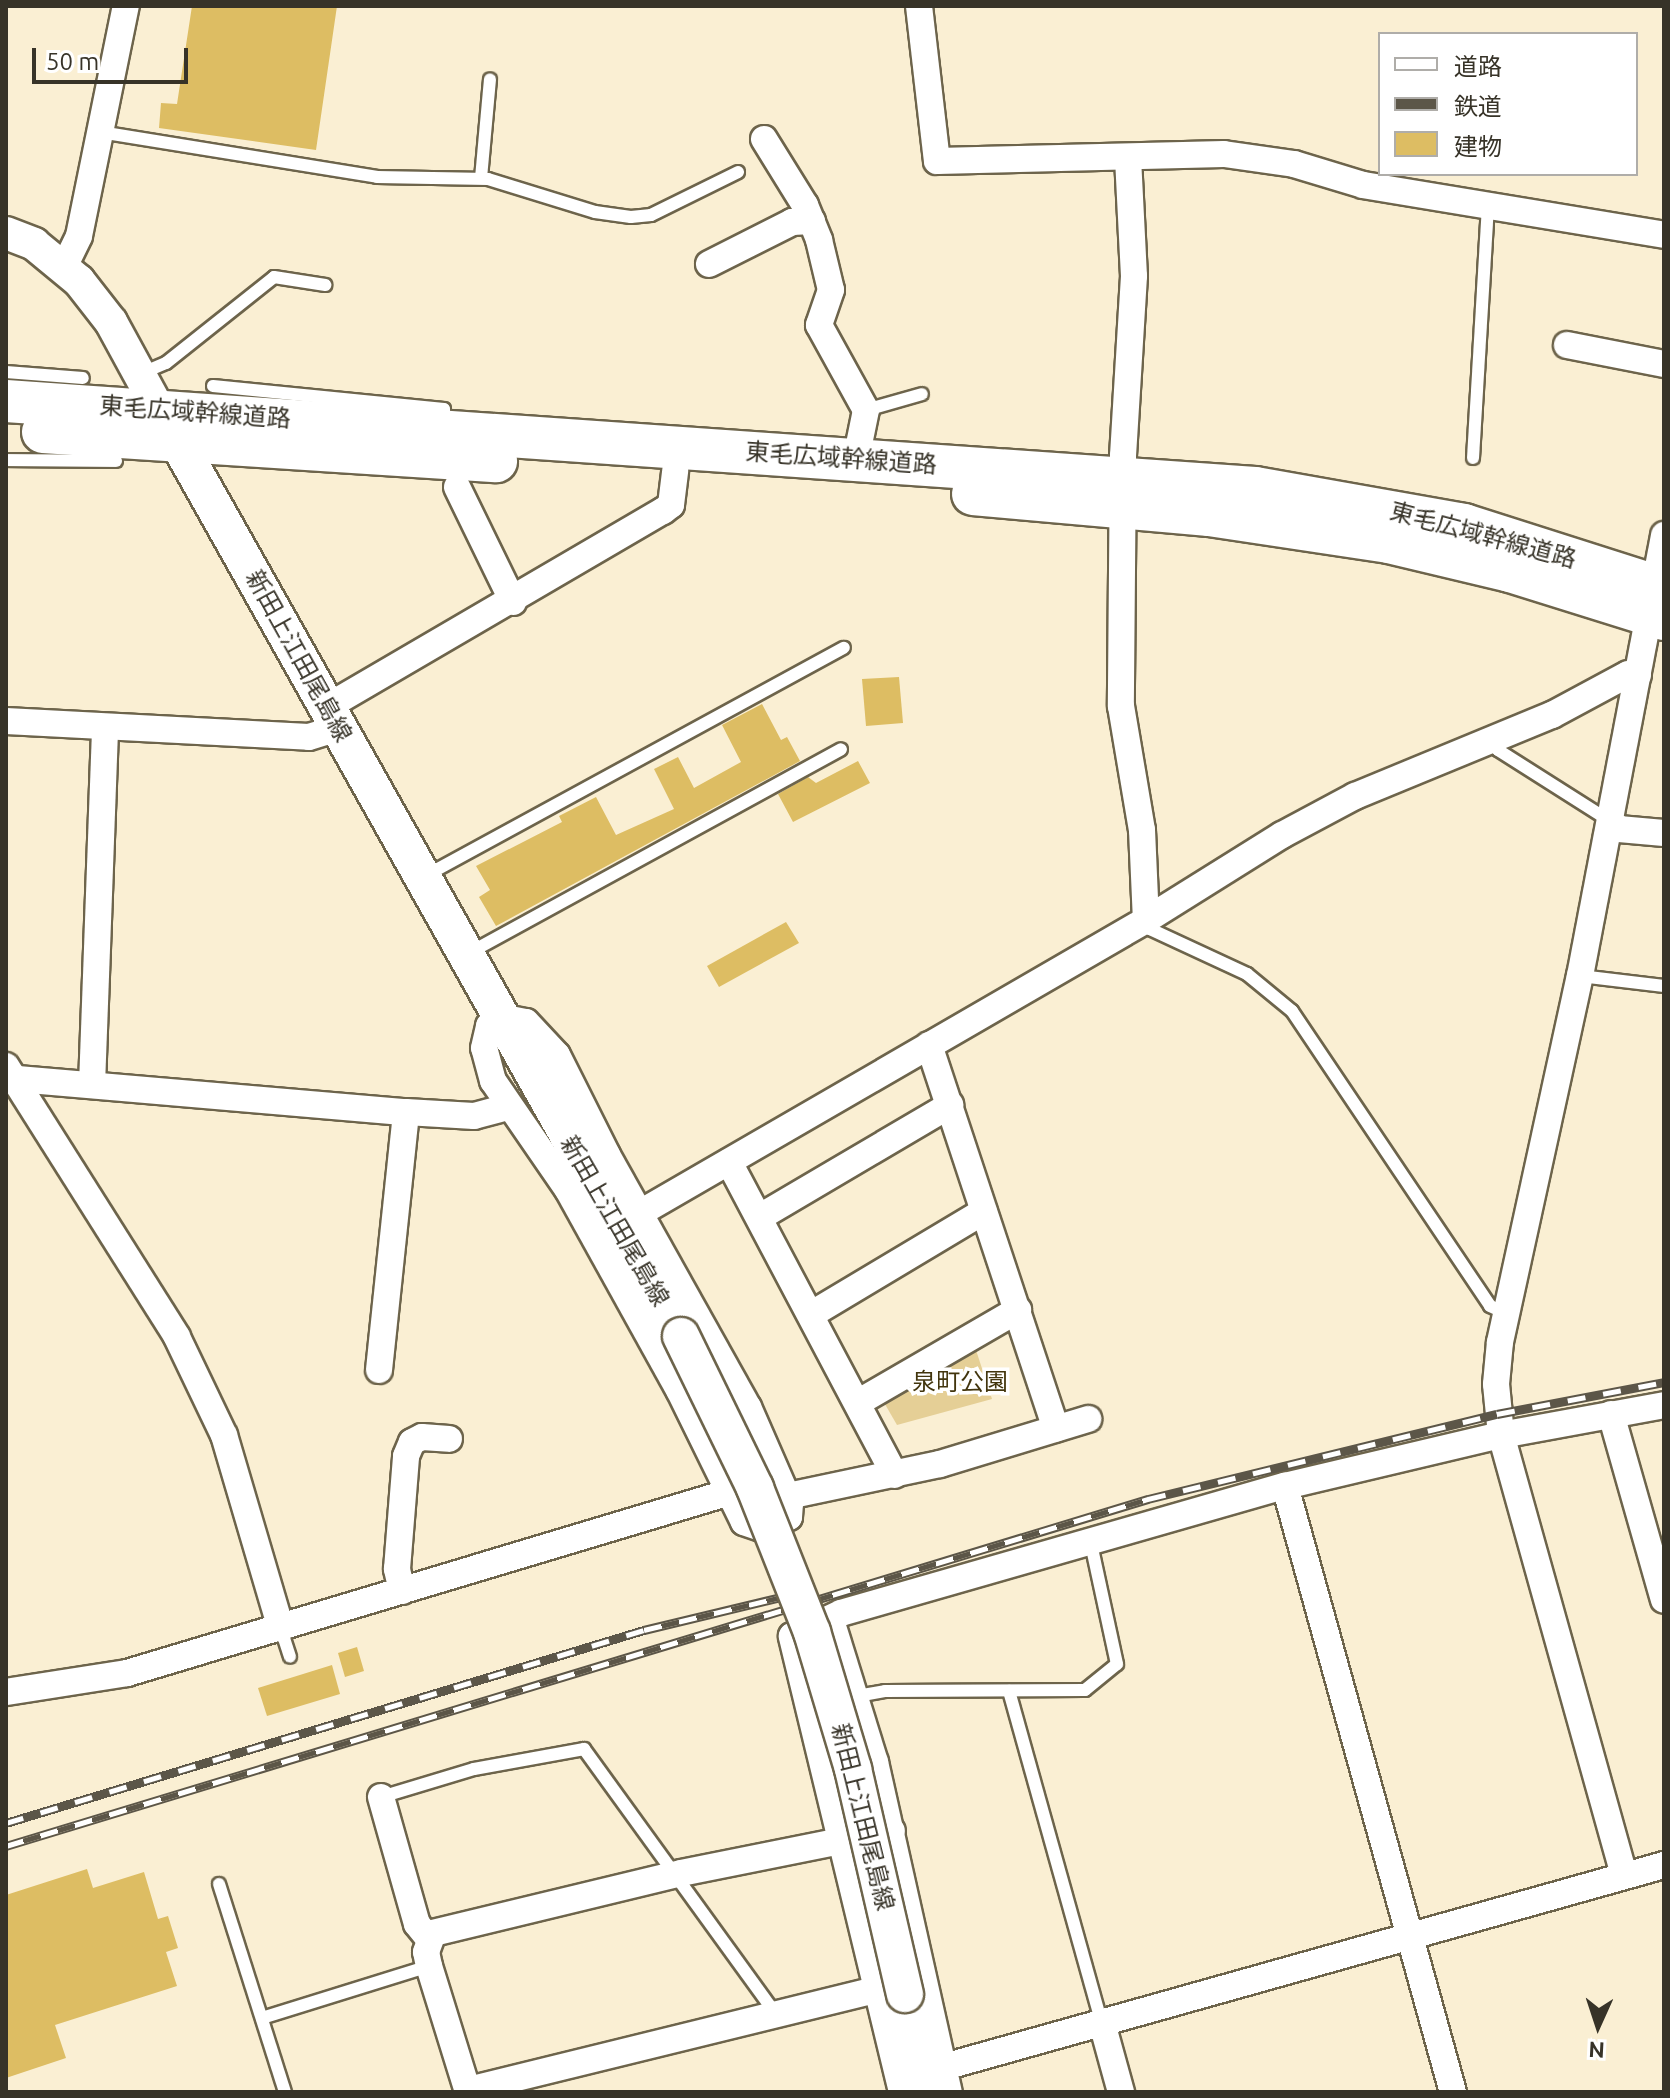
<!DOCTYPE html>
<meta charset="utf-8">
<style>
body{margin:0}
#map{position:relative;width:1670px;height:2098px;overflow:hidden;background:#faefd3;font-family:Ubuntu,"Noto Sans JP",sans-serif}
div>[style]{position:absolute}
.green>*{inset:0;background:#e5cf96}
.building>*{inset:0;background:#ddbd63}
.roads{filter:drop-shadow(2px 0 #6d644b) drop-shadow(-2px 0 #6d644b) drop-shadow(0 2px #6d644b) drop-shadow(0 -2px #6d644b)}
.service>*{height:12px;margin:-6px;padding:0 6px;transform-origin:6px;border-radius:6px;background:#fff}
.minor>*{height:26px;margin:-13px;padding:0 13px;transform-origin:13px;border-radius:13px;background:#fff}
.tertiary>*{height:32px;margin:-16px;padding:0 16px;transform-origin:16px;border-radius:16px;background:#fff}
.secondary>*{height:36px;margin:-18px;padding:0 18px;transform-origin:18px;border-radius:18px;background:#fff}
.trunk>*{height:42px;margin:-21px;padding:0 21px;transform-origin:21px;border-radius:21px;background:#fff}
.rail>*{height:9px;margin-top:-4.5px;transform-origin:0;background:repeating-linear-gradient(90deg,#fff 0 18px,#5c5648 0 36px);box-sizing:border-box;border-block:2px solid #5c5648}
.bridges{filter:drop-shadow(2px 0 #6d644b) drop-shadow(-2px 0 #6d644b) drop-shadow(0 2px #6d644b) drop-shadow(0 -2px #6d644b)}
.secondary-bridge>*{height:36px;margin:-18px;padding:0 18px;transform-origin:18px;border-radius:18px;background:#fff}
span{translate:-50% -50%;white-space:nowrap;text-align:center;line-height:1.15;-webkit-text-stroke:7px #fff;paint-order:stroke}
.street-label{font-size:24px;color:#373328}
.park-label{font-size:24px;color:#42350d}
.frame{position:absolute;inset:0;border:8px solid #373328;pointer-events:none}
.legend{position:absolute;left:1378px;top:32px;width:260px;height:144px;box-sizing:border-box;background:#fff;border:2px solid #afada9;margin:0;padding:10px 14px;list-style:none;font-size:24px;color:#373328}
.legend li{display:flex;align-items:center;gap:16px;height:40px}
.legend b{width:40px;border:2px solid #afada9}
.north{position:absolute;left:1558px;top:1986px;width:80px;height:80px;-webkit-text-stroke:6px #fff;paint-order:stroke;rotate:183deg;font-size:22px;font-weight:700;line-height:32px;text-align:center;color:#373328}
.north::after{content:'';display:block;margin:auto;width:28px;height:36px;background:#373328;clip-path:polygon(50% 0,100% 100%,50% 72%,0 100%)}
.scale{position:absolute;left:32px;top:48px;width:156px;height:36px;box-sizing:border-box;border:4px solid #373328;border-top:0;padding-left:10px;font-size:24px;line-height:28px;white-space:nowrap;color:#373328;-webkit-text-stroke:6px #fff;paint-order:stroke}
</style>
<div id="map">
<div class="green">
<i style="clip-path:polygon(974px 1344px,992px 1399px,897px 1425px,882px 1399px)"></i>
</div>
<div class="building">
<i style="clip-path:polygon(192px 6px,337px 6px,316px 150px,159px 128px,161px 103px,177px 104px)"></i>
<i style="clip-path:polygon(899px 677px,903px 723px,866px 726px,862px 679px)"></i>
<i style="clip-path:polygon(762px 704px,781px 740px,787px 737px,800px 761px,496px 926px,479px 897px,490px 890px,476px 866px,562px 822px,559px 816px,596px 797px,616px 835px,674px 809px,654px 769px,678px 757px,694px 788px,741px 762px,722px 725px)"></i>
<i style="clip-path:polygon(858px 761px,870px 783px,793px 822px,778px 794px,808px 777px,816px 783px)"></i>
<i style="clip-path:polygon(786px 922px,799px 943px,719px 987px,707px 966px)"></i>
<i style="clip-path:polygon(357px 1647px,364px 1671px,345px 1677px,338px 1653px)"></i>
<i style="clip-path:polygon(332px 1665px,340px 1694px,267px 1716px,258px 1688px)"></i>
<i style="clip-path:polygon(87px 1869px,93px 1888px,144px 1872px,158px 1919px,168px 1916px,178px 1948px,166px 1952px,177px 1986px,55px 2025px,66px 2058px,6px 2078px,6px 1895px)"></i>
</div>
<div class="roads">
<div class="service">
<i style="left:100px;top:132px;width:281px;rotate:9.2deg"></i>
<i style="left:377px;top:177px;width:111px;rotate:1deg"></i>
<i style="left:488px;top:179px;width:112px;rotate:17.1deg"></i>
<i style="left:595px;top:212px;width:36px;rotate:8deg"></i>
<i style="left:631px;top:217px;width:20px;rotate:-6deg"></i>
<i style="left:651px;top:215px;width:97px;rotate:-26.3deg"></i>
<i style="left:481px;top:178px;width:99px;rotate:-84.8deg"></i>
<i style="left:6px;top:372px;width:77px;rotate:4.5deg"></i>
<i style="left:140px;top:374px;width:28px;rotate:-23deg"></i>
<i style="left:166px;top:363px;width:138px;rotate:-38.5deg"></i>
<i style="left:274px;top:277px;width:52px;rotate:8.9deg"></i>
<i style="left:213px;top:386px;width:232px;rotate:5.7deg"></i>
<i style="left:444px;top:409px;width:17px;rotate:90deg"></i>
<i style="left:866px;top:410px;width:58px;rotate:-15.9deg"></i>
<i style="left:1473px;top:458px;width:254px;rotate:-86.6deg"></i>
<i style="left:6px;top:460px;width:110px;rotate:0.5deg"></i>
<i style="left:1491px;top:740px;width:12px;rotate:55deg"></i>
<i style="left:1498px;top:750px;width:133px;rotate:32.4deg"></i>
<i style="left:425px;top:876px;width:477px;rotate:-28.6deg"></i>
<i style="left:1146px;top:920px;width:10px;rotate:66deg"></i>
<i style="left:1150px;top:929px;width:107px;rotate:24.9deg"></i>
<i style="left:1247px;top:974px;width:58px;rotate:39.4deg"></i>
<i style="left:1292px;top:1011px;width:355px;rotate:56.1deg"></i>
<i style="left:1490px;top:1306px;width:17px;rotate:24deg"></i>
<i style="left:469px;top:953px;width:424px;rotate:-28.7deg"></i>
<i style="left:1580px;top:976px;width:85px;rotate:6.8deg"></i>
<i style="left:281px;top:1629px;width:29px;rotate:72deg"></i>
<i style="left:1009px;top:1691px;width:345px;rotate:74.4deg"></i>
<i style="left:857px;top:1696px;width:28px;rotate:-10deg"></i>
<i style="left:885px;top:1691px;width:200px;rotate:-0.3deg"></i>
<i style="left:1085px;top:1690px;width:41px;rotate:-39.1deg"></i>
<i style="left:1117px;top:1664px;width:128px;rotate:-102.2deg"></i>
<i style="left:381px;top:1797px;width:97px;rotate:-16.8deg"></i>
<i style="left:474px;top:1769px;width:112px;rotate:-10.3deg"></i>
<i style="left:584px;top:1749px;width:326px;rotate:54.1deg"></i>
<i style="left:219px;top:1884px;width:218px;rotate:72.4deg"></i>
<i style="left:262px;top:2018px;width:175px;rotate:-17.3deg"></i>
</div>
<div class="minor">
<i style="left:919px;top:6px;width:156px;rotate:83.4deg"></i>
<i style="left:937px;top:161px;width:287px;rotate:-1.4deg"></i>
<i style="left:1224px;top:154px;width:71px;rotate:8.1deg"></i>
<i style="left:1294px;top:164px;width:72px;rotate:16.9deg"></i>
<i style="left:1363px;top:185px;width:305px;rotate:9.4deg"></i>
<i style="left:764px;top:139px;width:78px;rotate:58.2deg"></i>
<i style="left:805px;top:205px;width:38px;rotate:68deg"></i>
<i style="left:819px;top:240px;width:51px;rotate:76.5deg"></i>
<i style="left:831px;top:290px;width:37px;rotate:109deg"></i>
<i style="left:819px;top:325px;width:97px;rotate:61.1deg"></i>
<i style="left:866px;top:410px;width:50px;rotate:101.5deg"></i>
<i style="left:1128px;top:158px;width:118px;rotate:87.1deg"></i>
<i style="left:1134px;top:276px;width:180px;rotate:93.5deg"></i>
<i style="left:1123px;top:456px;width:250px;rotate:90.5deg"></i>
<i style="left:1121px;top:706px;width:126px;rotate:80.4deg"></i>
<i style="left:1142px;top:830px;width:90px;rotate:87.5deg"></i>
<i style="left:709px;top:264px;width:93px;rotate:-26.8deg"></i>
<i style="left:792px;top:222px;width:20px;rotate:-3deg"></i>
<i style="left:64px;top:267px;width:34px;rotate:-64deg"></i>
<i style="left:79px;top:236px;width:235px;rotate:-78.5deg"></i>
<i style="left:1567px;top:345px;width:99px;rotate:11.1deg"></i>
<i style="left:457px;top:487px;width:128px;rotate:64deg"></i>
<i style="left:327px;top:707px;width:389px;rotate:-30.3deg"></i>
<i style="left:663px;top:511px;width:10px;rotate:-37deg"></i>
<i style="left:671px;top:505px;width:35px;rotate:-83deg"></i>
<i style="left:6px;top:721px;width:303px;rotate:3deg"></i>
<i style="left:309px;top:737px;width:31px;rotate:-17deg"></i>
<i style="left:1610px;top:821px;width:12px;rotate:42deg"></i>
<i style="left:1619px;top:829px;width:45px;rotate:5.1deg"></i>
<i style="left:500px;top:1017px;width:26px;rotate:11deg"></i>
<i style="left:526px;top:1022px;width:45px;rotate:46.8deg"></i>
<i style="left:557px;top:1055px;width:112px;rotate:63.4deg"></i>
<i style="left:607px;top:1155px;width:289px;rotate:60.8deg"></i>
<i style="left:748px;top:1407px;width:105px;rotate:66.4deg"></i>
<i style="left:790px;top:1503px;width:14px;rotate:94deg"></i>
<i style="left:789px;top:1517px;width:30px;rotate:159deg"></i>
<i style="left:761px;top:1528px;width:18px;rotate:-161deg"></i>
<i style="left:744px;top:1522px;width:147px;rotate:-116.2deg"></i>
<i style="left:679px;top:1390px;width:229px;rotate:-119deg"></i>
<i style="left:568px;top:1190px;width:132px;rotate:-124.5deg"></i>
<i style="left:493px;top:1081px;width:34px;rotate:-105deg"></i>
<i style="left:484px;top:1048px;width:23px;rotate:-77deg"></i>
<i style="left:489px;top:1026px;width:14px;rotate:-39deg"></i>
<i style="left:929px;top:1045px;width:404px;rotate:71.7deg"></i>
<i style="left:6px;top:1066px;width:320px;rotate:57.7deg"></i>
<i style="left:177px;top:1337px;width:109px;rotate:64.4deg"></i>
<i style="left:224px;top:1435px;width:202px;rotate:73.6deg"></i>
<i style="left:6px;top:1078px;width:401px;rotate:4.9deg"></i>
<i style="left:406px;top:1112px;width:68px;rotate:3.4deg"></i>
<i style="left:474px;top:1116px;width:34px;rotate:-15deg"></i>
<i style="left:92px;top:1085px;width:356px;rotate:-87.9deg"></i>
<i style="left:729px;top:1162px;width:354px;rotate:62.1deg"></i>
<i style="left:640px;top:1213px;width:585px;rotate:-30.07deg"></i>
<i style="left:1146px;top:920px;width:160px;rotate:-32deg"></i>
<i style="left:1282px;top:835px;width:83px;rotate:-28.1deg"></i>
<i style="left:1355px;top:796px;width:213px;rotate:-22.4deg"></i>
<i style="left:1552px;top:715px;width:86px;rotate:-28.3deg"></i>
<i style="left:1628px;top:674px;width:10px;rotate:6deg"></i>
<i style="left:760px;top:1217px;width:221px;rotate:-30.5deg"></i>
<i style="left:812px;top:1314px;width:200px;rotate:-30.9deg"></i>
<i style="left:379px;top:1370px;width:259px;rotate:-84deg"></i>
<i style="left:859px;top:1402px;width:184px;rotate:-30.1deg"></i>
<i style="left:1611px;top:1414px;width:193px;rotate:74.1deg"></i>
<i style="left:1285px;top:1486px;width:629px;rotate:74.51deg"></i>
<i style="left:788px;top:1496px;width:155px;rotate:-11.9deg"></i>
<i style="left:940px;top:1464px;width:155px;rotate:-16.9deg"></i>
<i style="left:402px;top:1591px;width:23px;rotate:-103deg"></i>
<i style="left:397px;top:1569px;width:113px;rotate:-85.4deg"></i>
<i style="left:406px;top:1456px;width:15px;rotate:-67deg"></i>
<i style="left:412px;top:1442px;width:11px;rotate:-27deg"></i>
<i style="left:422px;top:1437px;width:27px;rotate:4deg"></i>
<i style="left:831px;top:1620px;width:149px;rotate:72.8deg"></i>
<i style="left:875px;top:1762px;width:338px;rotate:77.4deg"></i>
<i style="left:6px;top:1692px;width:122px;rotate:-8.9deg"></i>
<i style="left:127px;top:1673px;width:630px;rotate:-16.71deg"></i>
<i style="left:381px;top:1797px;width:132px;rotate:74.2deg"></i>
<i style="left:417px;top:1924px;width:19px;rotate:51deg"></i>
<i style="left:1624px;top:1875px;width:457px;rotate:-105.6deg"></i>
<i style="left:1501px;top:1435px;width:51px;rotate:-95.6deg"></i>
<i style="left:1496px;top:1384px;width:42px;rotate:-84.6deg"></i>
<i style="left:1500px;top:1342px;width:375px;rotate:-77.7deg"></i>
<i style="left:1580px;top:976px;width:449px;rotate:-79.2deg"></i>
<i style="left:1102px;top:2023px;width:72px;rotate:74.6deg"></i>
<i style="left:944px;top:2067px;width:748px;rotate:-15.67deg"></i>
<i style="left:468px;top:2090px;width:422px;rotate:-13.8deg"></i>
<i style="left:468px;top:2092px;width:132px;rotate:-107.2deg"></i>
<i style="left:429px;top:1966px;width:14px;rotate:-102deg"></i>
<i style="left:426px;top:1952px;width:20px;rotate:-70deg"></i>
<i style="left:433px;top:1933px;width:255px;rotate:-13.6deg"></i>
<i style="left:681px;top:1873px;width:215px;rotate:-11.3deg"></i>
<i style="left:902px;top:2092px;width:469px;rotate:-103.6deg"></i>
<i style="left:792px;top:1636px;width:54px;rotate:-25.1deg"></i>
<i style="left:841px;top:1613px;width:462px;rotate:-16deg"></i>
<i style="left:1285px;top:1486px;width:222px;rotate:-13.3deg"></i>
<i style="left:1501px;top:1435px;width:166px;rotate:-10.4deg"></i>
</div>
<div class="tertiary">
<i style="left:6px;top:233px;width:30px;rotate:21deg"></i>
<i style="left:34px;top:244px;width:58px;rotate:39.4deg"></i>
<i style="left:79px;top:281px;width:52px;rotate:52deg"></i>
<i style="left:111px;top:322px;width:100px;rotate:61.4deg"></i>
</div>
<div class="secondary">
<i style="left:166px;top:421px;width:1050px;rotate:60.63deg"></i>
<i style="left:905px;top:1994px;width:100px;rotate:77.9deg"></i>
</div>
<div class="trunk">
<i style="left:6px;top:401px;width:1252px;rotate:3.98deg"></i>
<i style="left:1255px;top:488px;width:212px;rotate:10deg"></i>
<i style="left:1464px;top:525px;width:210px;rotate:17.7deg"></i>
<i style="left:43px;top:432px;width:454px;rotate:3.7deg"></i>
<i style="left:973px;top:494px;width:237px;rotate:5.1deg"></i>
<i style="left:1209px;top:515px;width:182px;rotate:8.5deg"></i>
<i style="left:1389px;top:542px;width:124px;rotate:13.5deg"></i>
<i style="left:1510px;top:571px;width:161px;rotate:17.3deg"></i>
</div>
</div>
<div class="rail">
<i style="left:6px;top:1823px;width:667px;rotate:-16.83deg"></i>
<i style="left:644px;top:1630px;width:158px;rotate:-13.5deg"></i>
<i style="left:6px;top:1846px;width:1194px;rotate:-16.9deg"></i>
<i style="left:1148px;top:1499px;width:359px;rotate:-13.7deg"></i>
<i style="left:1497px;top:1414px;width:170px;rotate:-10.8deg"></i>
</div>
<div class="bridges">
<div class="secondary-bridge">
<i style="left:681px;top:1336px;width:169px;rotate:64deg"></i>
<i style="left:755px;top:1488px;width:155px;rotate:68.4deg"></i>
<i style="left:812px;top:1632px;width:143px;rotate:73.3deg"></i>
<i style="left:853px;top:1769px;width:231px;rotate:77deg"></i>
</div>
</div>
<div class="street-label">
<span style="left:195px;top:412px;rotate:4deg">東毛広域幹線道路</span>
<span style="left:841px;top:458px;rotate:4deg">東毛広域幹線道路</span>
<span style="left:1483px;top:535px;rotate:15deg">東毛広域幹線道路</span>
<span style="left:299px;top:656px;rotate:61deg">新田上江田尾島線</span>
<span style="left:615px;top:1221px;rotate:60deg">新田上江田尾島線</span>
<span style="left:863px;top:1817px;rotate:76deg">新田上江田尾島線</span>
</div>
<div class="park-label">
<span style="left:960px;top:1382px">泉町公園</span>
</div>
<div class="frame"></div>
<ul class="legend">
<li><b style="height:10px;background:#fff"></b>道路</li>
<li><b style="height:10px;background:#5c5648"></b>鉄道</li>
<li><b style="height:22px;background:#ddbd63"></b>建物</li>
</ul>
<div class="north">N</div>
<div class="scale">50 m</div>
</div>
